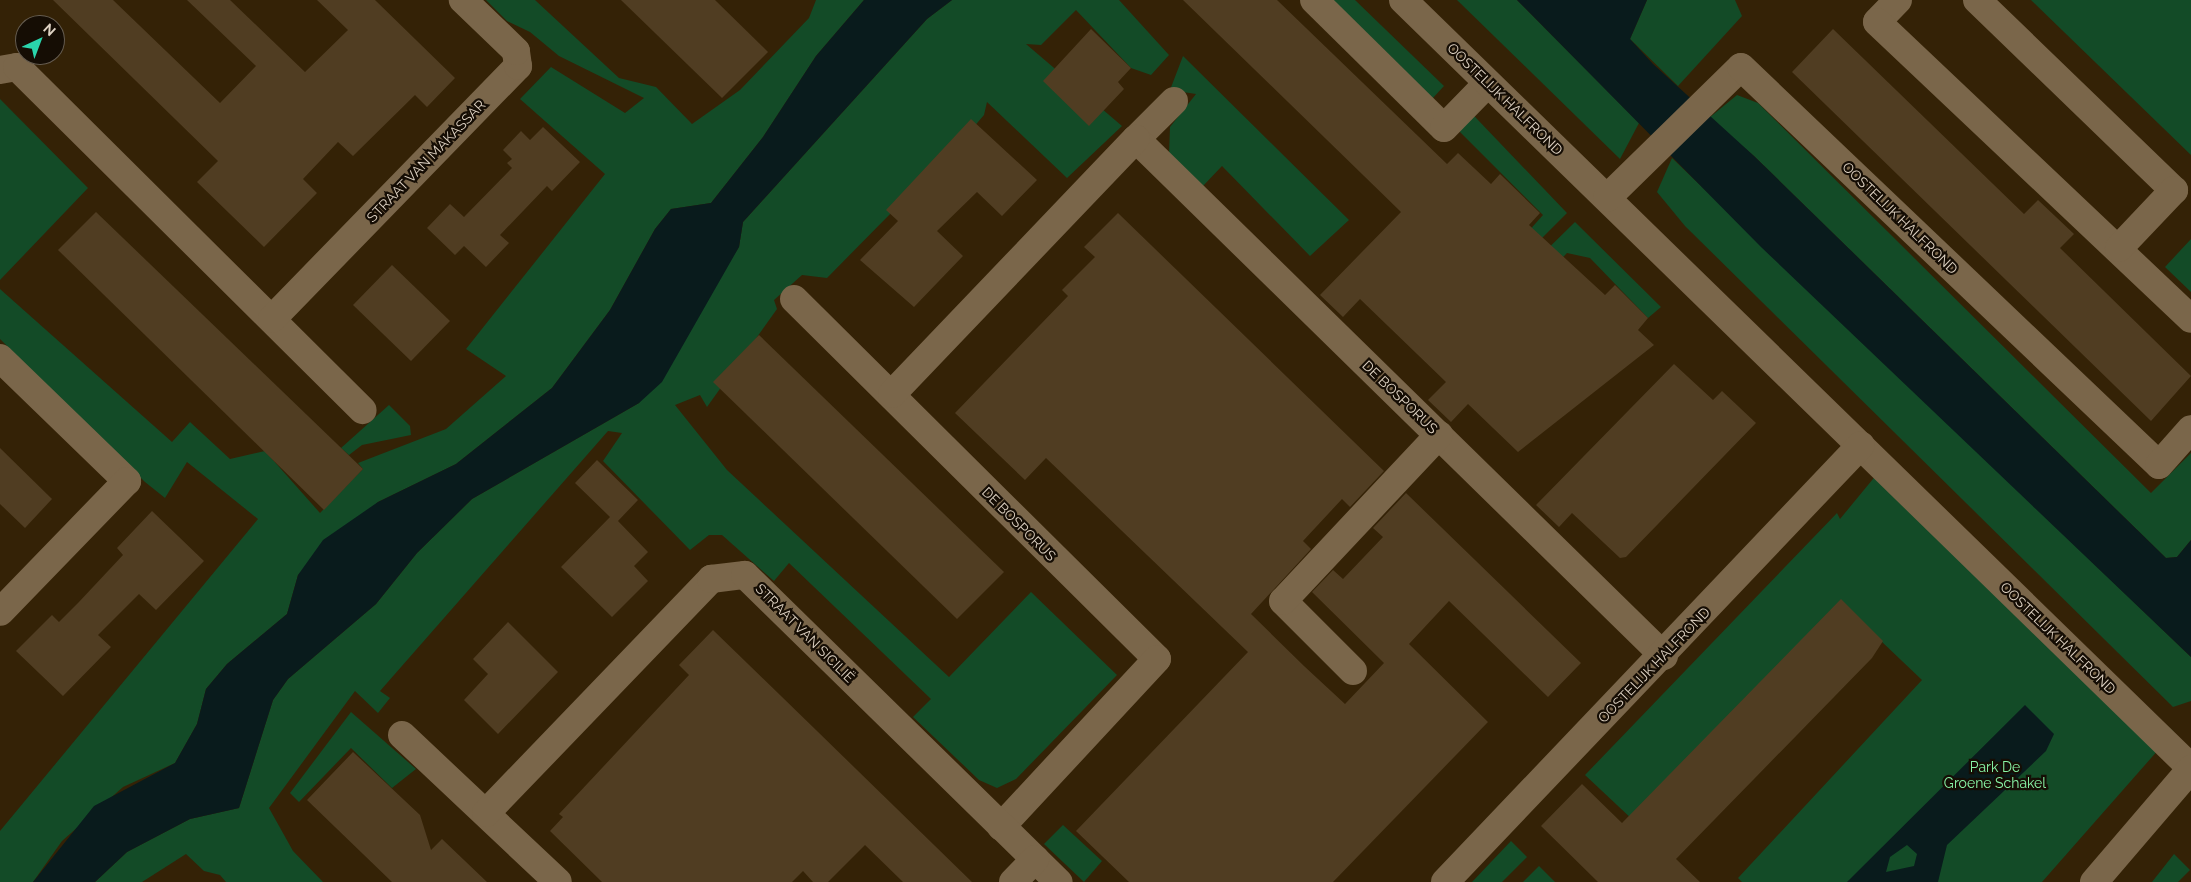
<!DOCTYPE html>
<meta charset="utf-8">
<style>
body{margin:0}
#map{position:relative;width:2191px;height:882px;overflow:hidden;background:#342206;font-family:Raleway,sans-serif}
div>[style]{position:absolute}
.green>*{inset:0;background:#134b27}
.water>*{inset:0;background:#091b1c}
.building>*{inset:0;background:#503d22}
.minor>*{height:28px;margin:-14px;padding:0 14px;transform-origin:14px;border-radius:14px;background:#7a664a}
span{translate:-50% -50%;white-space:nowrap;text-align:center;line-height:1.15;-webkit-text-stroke:4.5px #150d04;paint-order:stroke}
.street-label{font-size:14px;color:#ded2c3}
.park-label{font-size:14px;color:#88f5a7}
.north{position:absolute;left:15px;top:15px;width:50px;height:50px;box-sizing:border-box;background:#150d04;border:1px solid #655c50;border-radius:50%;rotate:43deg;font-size:14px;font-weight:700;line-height:20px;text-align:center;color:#ded2c3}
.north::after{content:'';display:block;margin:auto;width:18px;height:22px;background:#2ad5ac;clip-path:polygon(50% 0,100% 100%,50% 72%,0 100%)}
</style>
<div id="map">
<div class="green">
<i style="clip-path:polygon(486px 0,535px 0,619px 78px,656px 87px,692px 124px,740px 90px,809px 18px,816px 0,864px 0,816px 56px,763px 137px,711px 203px,671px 209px,655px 229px,610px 310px,552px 388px,456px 464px,378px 502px,298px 575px,287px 614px,227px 664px,206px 689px,197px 724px,175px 763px,123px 787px,62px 841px,33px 882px,0 882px,0 831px,258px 519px,187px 462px,165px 498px,145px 482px,0 339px,0 289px,172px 442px,190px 422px,230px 459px,265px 451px,320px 513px,363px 469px,358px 463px,446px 429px,506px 376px,466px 349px,605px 174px,520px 99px,551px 67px,625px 113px,644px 98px,559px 56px,530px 32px,507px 21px)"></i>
<i style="clip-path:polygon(952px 0,1119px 0,1169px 55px,1151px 75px,1131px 68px,1076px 10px,1041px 45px,1026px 44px,1122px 126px,1067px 178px,987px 102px,984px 115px,960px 143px,827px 278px,802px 275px,774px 300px,777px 309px,707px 407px,700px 395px,675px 405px,727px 470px,949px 677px,1031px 592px,1117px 675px,1016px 779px,997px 788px,979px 780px,913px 717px,931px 699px,789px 563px,774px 581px,722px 535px,709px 535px,690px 550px,603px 461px,622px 433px,608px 431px,380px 691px,390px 698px,378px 713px,355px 691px,269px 808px,293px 851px,323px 882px,226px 882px,220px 875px,204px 871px,186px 854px,142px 882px,95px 882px,127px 852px,190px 819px,239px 808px,273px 700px,288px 679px,376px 604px,417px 553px,472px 499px,639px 403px,739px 247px,743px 222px,927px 19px)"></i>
<i style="clip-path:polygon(1332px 0,1355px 0,1444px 86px,1432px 99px)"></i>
<i style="clip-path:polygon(1457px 0,1517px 0,1639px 123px,1620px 159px)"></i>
<i style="clip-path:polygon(1647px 0,1735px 0,1742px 16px,1678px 86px,1630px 39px)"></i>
<i style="clip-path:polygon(2031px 0,2191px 0,2191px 155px)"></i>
<i style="clip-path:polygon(1183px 56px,1349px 220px,1310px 256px,1222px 166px,1203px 186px,1169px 154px,1170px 127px,1196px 94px,1170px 90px)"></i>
<i style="clip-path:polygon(1737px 95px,1758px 103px,2151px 493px,2191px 453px,2191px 540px,2177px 557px,2166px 558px,1754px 156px,1709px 118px)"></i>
<i style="clip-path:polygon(1457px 98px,1567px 213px,1537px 243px,1527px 233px,1543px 215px,1455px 127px)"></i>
<i style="clip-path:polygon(0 99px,88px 188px,0 280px)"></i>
<i style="clip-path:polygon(1672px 158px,2191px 657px,2191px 701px,2173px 707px,1685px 226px,1657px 192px)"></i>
<i style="clip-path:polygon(1575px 222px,1661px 307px,1648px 318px,1590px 258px,1567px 253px,1535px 286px,1523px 273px)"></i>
<i style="clip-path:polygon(2191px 239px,2191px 292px,2165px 267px)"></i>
<i style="clip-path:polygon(389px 405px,410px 426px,411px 435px,362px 445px,349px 455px,341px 448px)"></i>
<i style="clip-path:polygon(1882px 468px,2174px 732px,2042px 882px,1742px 882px,1738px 878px,1922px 680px,1840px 602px,1634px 821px,1585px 775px,1837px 513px,1840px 519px)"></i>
<i style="clip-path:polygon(351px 712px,416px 769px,392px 788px,351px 748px,299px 802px,290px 793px)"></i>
<i style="clip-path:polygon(1063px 825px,1102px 861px,1084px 882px,1044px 844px)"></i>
<i style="clip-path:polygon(1511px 841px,1527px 857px,1502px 882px,1472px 882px)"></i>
<i style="clip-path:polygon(2174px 854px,2190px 870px,2178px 882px,2152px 882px)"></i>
<i style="clip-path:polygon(1539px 866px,1555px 882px,1523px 882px)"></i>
</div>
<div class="water">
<i style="clip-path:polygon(864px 0,952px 0,927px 19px,743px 222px,739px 247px,662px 382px,639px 403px,472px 499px,417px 553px,376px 604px,288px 679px,273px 700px,239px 808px,190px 819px,127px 852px,95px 882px,33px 882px,94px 806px,175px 763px,197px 724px,206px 689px,227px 664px,287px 614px,298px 575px,323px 540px,378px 502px,456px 464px,552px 388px,610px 310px,655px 229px,671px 209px,711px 203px,763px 137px,816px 56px)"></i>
<i style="clip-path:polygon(1517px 0,1647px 0,1630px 39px,1653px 64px,1754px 156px,2166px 558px,2177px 557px,2191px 540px,2191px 657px,1761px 247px)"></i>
<i style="clip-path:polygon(evenodd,2025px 705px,2054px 734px,2046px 751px,1947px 845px,1938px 882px,1847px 882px,2025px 705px,1907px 845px,1917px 854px,1914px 866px,1886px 872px,1890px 857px,1907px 845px)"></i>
</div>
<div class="building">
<i style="clip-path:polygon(53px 0,113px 0,220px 103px,256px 66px,187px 0,230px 0,305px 72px,348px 30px,317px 0,375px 0,455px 78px,427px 107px,415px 95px,353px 156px,338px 142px,303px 179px,317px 193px,264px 247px,197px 182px,218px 161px)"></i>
<i style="clip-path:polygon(621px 0,715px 0,768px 52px,722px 98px)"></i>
<i style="clip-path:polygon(1183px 0,1277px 0,1447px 164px,1458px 153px,1491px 184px,1500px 174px,1540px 213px,1529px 225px,1605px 295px,1615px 285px,1648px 318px,1638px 330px,1654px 345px,1518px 452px,1468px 404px,1451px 422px,1428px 400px,1446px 382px,1360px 299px,1343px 317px,1320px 295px,1401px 212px)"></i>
<i style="clip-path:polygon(1091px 29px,1131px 68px,1118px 82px,1124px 89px,1089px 126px,1043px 81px)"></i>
<i style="clip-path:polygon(1833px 29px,2024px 214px,2038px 200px,2074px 234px,2060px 248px,2191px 376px,2151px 421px,1792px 72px)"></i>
<i style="clip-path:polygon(971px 119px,1037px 180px,1002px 216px,977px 192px,937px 231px,963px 256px,914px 307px,860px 260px,898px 221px,886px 210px)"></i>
<i style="clip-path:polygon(543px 127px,580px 162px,552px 191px,547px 186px,500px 235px,509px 243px,486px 267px,464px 246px,455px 255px,427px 228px,450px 204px,464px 217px,512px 168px,507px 163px,512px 159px,503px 150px,521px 131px,530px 140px)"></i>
<i style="clip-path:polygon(96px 212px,363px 469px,324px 510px,58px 250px)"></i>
<i style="clip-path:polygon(1118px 213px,1384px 471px,1350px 507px,1342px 499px,1303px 541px,1311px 549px,1251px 614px,1304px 666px,1345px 704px,1384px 663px,1312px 592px,1333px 570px,1343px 579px,1383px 537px,1373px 528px,1406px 493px,1581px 663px,1548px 697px,1449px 601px,1409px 644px,1488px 722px,1333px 882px,1129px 882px,1076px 831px,1248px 652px,1046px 458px,1025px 480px,955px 413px,1068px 296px,1062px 290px,1095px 257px,1084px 247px)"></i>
<i style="clip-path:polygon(392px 265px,450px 321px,411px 361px,353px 305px)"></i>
<i style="clip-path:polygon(759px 335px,1004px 572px,957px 619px,713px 382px)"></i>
<i style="clip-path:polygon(1674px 364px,1713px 400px,1722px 391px,1756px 423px,1626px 557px,1620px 558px,1572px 513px,1559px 527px,1536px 505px)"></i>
<i style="clip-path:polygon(0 448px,52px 499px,25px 528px,0 504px)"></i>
<i style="clip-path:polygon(597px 460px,638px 500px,618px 521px,648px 552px,634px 566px,648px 581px,612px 617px,561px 567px,610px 517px,575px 483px)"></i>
<i style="clip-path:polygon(152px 511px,204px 561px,156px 610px,139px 594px,98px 635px,111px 647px,63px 696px,16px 651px,52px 615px,59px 622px,78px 603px,123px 555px,117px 548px)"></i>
<i style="clip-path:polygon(1841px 599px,1883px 641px,1872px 658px,1676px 859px,1700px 882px,1598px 882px,1541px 826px,1582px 784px,1622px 823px)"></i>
<i style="clip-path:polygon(508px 622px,558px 672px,498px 734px,464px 700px,488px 674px,473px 659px)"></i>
<i style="clip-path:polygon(713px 630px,816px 730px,972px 882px,903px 882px,865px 845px,828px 882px,813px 882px,803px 871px,792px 882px,602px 882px,550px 831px,563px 817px,559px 814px,689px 675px,679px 665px)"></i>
<i style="clip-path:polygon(353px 752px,420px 815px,431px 850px,442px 839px,487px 882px,392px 882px,307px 800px)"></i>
</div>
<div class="minor">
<i style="left:1314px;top:0;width:182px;rotate:44.6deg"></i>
<i style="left:1444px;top:128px;width:62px;rotate:-45.7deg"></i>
<i style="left:1403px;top:0;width:1100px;rotate:44.26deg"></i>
<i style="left:1898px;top:0;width:30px;rotate:134deg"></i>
<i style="left:1877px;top:22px;width:432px;rotate:43.4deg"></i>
<i style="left:1977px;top:0;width:274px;rotate:44deg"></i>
<i style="left:2174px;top:190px;width:80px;rotate:133.5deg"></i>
<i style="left:0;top:70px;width:17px;rotate:-10deg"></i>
<i style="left:17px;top:67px;width:487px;rotate:44.8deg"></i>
<i style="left:1174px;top:101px;width:54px;rotate:135deg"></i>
<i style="left:1136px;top:139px;width:739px;rotate:44.4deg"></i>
<i style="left:1607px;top:198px;width:187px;rotate:-44.4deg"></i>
<i style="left:1741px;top:67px;width:577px;rotate:43.6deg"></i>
<i style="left:2159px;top:465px;width:48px;rotate:-48.4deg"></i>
<i style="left:794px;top:299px;width:511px;rotate:44.76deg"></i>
<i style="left:1157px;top:659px;width:229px;rotate:132.9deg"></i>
<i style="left:272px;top:319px;width:353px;rotate:-45.8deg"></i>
<i style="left:518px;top:66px;width:15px;rotate:-98deg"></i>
<i style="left:516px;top:51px;width:74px;rotate:-136.1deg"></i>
<i style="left:0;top:358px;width:177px;rotate:44.1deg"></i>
<i style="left:127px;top:481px;width:182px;rotate:134.1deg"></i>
<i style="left:892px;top:394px;width:353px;rotate:-46.3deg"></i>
<i style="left:1353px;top:671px;width:99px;rotate:-135deg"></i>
<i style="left:1283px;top:601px;width:228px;rotate:-46.8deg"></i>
<i style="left:402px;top:735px;width:214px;rotate:43.3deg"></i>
<i style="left:486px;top:813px;width:325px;rotate:-46.1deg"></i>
<i style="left:711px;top:579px;width:34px;rotate:-7deg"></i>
<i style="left:745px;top:575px;width:439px;rotate:44.4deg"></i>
<i style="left:1013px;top:882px;width:32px;rotate:-46deg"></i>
<i style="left:1445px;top:882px;width:603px;rotate:-46.41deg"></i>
<i style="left:2094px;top:882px;width:149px;rotate:-49.4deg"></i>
</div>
<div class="street-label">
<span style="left:1505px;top:99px;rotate:44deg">OOSTELIJK HALFROND</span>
<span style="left:426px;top:161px;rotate:-46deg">STRAAT VAN MAKASSAR</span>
<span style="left:1900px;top:218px;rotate:44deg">OOSTELIJK HALFROND</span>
<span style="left:1400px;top:397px;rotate:44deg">DE BOSPORUS</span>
<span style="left:1019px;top:524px;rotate:45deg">DE BOSPORUS</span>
<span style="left:805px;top:633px;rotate:45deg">STRAAT VAN SICILIË</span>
<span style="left:2058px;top:638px;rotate:44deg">OOSTELIJK HALFROND</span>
<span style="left:1654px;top:665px;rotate:-46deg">OOSTELIJK HALFROND</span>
</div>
<div class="park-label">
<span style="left:1995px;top:775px">Park De<br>Groene Schakel</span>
</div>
<div class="north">N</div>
</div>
